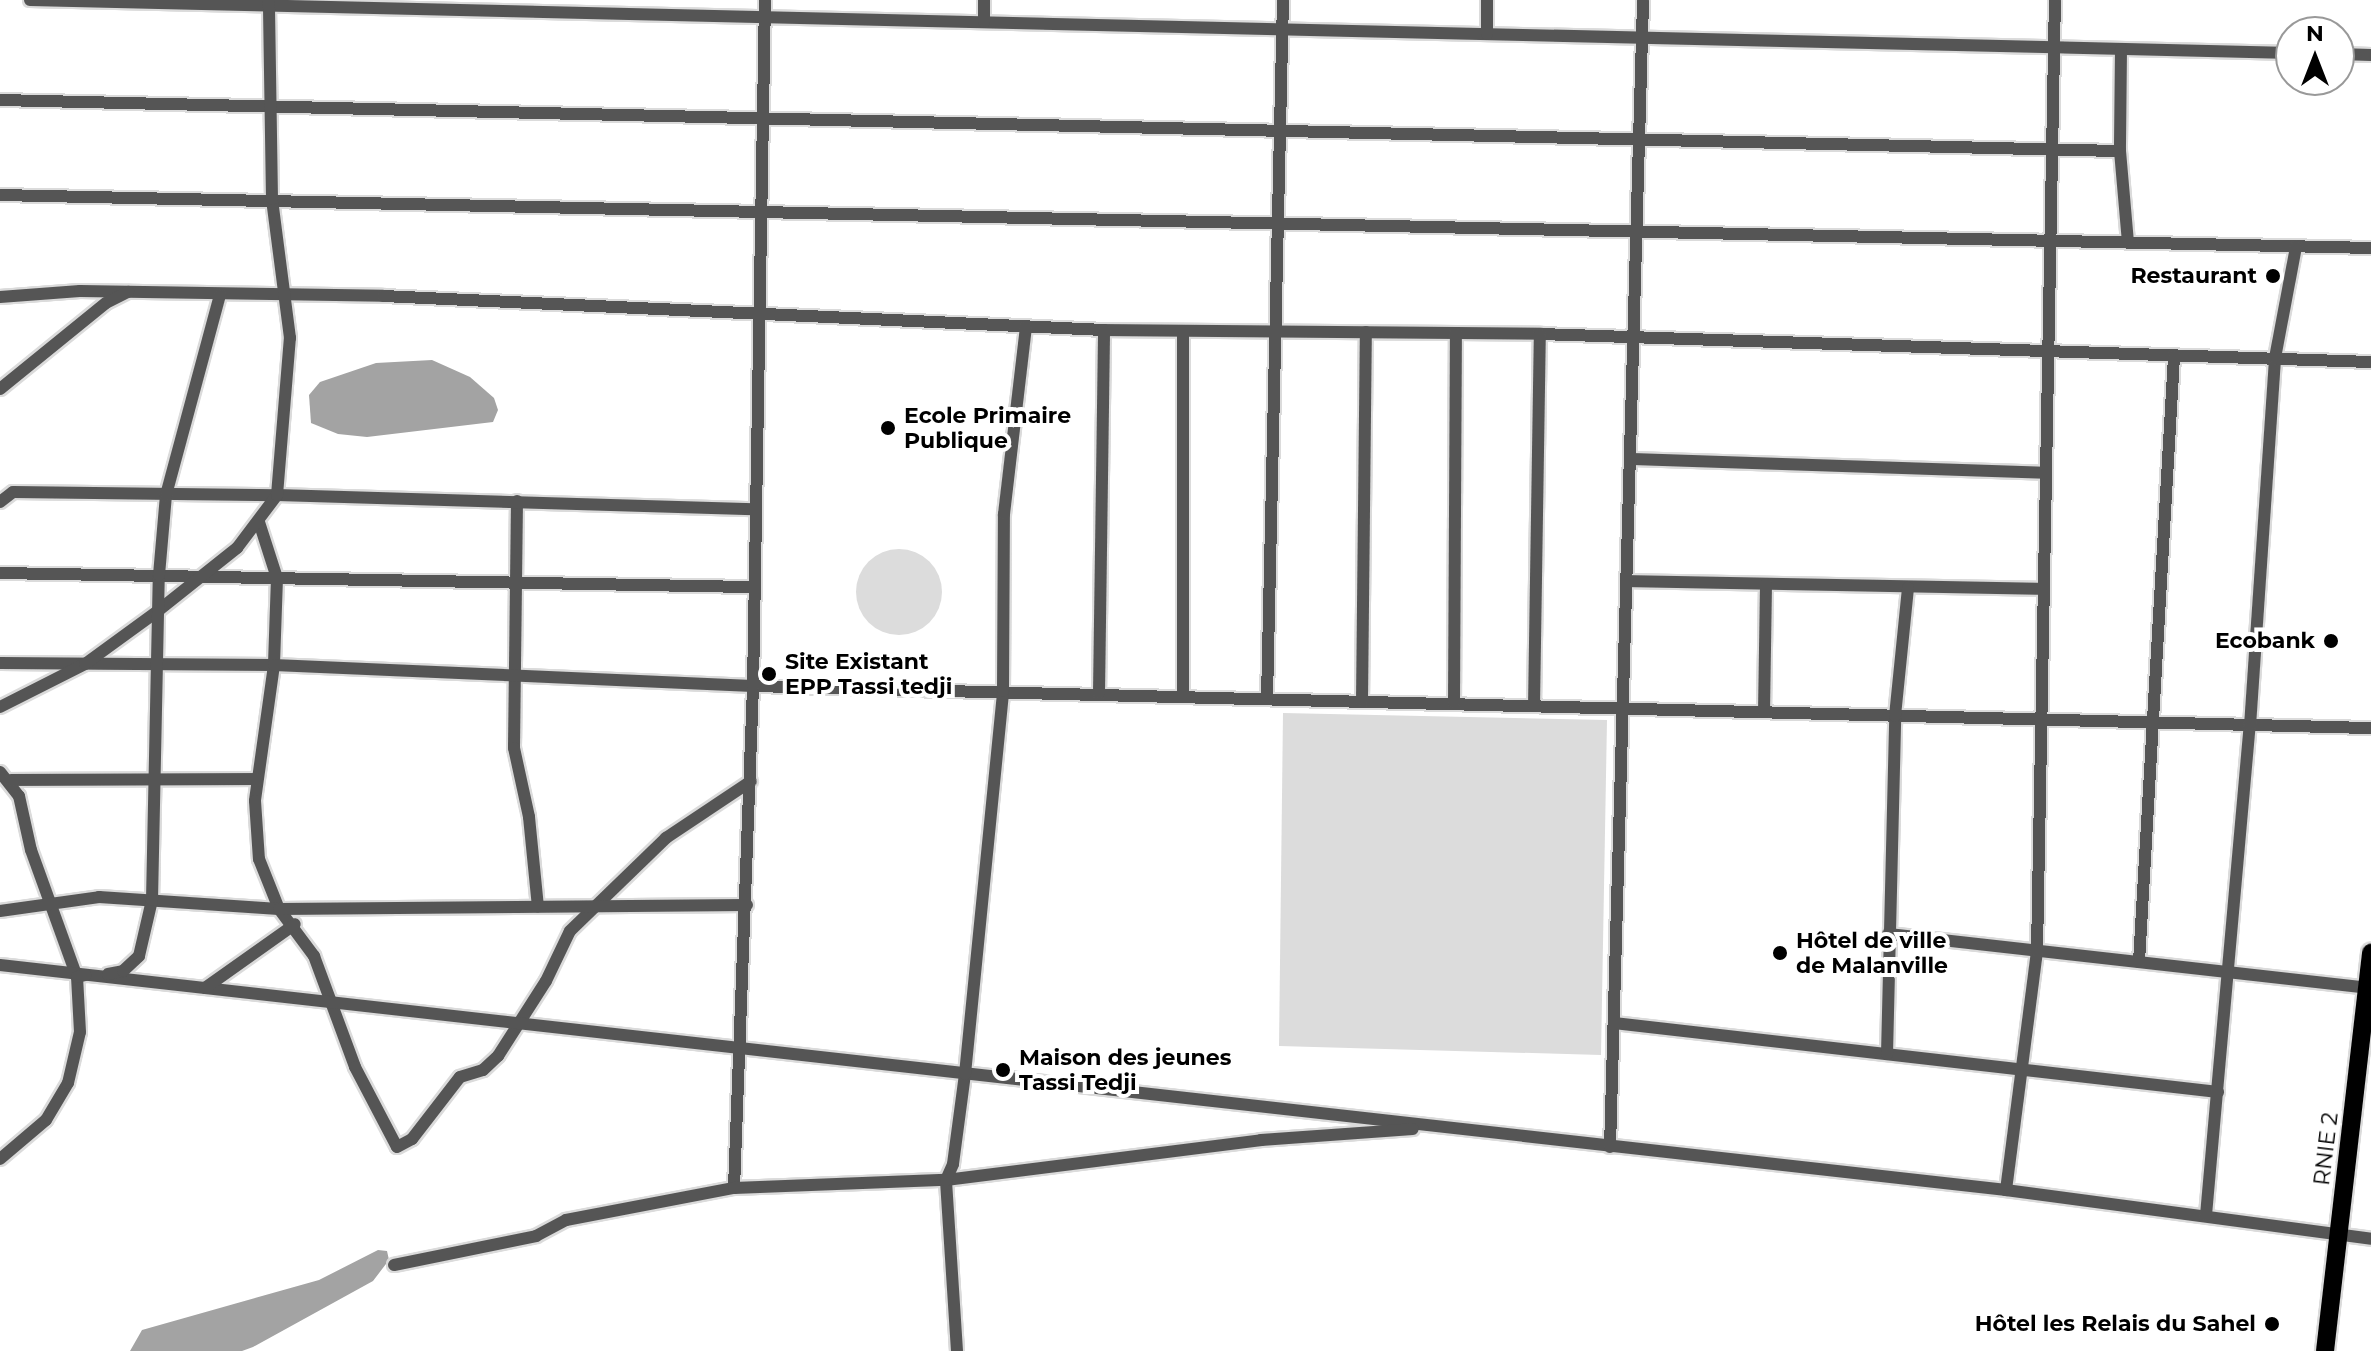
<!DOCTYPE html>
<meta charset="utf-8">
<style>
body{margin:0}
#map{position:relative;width:2371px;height:1351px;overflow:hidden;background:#fff;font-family:Montserrat,sans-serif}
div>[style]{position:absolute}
.green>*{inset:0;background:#dcdcdc}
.round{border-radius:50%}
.water>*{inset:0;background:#a3a3a3}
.roads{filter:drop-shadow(2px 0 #dbdbdb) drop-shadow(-2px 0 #dbdbdb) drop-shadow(0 2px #dbdbdb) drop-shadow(0 -2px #dbdbdb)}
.street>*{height:12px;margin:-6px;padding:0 6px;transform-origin:6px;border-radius:6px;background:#555}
.primary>*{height:18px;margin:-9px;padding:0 9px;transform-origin:9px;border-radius:9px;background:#000}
.dots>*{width:22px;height:22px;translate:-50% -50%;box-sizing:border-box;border:4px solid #fff;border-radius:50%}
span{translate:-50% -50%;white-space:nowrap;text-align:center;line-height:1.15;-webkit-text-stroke:8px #fff;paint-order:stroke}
.poi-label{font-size:22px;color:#000;font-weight:700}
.right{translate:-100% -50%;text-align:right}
.left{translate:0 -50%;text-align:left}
.street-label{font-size:22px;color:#000}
.north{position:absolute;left:2275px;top:16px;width:80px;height:80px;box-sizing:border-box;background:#fff;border:2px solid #999;border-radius:50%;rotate:0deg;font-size:22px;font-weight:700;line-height:32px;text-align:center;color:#000}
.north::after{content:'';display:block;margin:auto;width:28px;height:36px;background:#000;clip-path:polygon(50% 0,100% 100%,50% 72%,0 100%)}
</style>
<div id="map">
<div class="green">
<i class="round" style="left:856px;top:549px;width:86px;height:86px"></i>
<i style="clip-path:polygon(1283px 713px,1607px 720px,1601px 1055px,1279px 1046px)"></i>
</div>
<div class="water">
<i style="clip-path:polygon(432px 360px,470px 377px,494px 398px,498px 410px,493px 422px,367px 437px,338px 434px,311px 423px,309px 395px,320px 382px,376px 363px)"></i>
<i style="clip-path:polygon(378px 1250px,387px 1251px,389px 1260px,373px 1281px,253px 1347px,242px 1351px,130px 1351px,142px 1330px,319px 1280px)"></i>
</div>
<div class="roads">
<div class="street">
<i style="left:30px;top:0;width:2262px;rotate:1.34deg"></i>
<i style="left:984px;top:0;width:22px;rotate:90deg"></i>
<i style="left:1487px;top:34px;width:34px;rotate:-90deg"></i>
<i style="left:2121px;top:49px;width:102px;rotate:90.6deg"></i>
<i style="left:2120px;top:151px;width:92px;rotate:85deg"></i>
<i style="left:2339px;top:54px;width:32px;rotate:2deg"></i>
<i style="left:0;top:100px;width:2121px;rotate:1.38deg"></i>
<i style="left:0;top:195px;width:2372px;rotate:1.28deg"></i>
<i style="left:0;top:297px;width:80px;rotate:-4.3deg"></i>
<i style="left:80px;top:291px;width:303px;rotate:0.9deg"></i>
<i style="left:383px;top:296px;width:722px;rotate:2.7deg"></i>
<i style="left:1104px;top:330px;width:436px;rotate:0.5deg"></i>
<i style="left:1540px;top:334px;width:831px;rotate:1.93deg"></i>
<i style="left:0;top:389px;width:136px;rotate:-39.1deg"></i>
<i style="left:106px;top:303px;width:25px;rotate:-27deg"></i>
<i style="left:1631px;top:459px;width:415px;rotate:1.9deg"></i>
<i style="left:517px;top:501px;width:247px;rotate:90.7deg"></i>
<i style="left:514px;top:748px;width:71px;rotate:77.7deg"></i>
<i style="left:529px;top:817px;width:90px;rotate:84.3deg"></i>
<i style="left:0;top:502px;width:16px;rotate:-38deg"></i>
<i style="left:13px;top:492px;width:264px;rotate:0.7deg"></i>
<i style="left:277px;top:495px;width:477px;rotate:1.7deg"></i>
<i style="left:259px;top:522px;width:59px;rotate:72.2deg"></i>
<i style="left:277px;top:578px;width:87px;rotate:92deg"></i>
<i style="left:274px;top:665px;width:137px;rotate:98deg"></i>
<i style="left:255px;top:801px;width:58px;rotate:86.1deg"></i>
<i style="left:259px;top:859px;width:54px;rotate:68.2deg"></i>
<i style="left:279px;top:909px;width:59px;rotate:53.3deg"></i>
<i style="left:314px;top:956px;width:118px;rotate:69.7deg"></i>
<i style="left:355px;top:1067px;width:90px;rotate:62.3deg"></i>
<i style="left:397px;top:1147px;width:17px;rotate:-28deg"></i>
<i style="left:412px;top:1139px;width:78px;rotate:-52.3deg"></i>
<i style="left:460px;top:1077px;width:24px;rotate:-17deg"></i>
<i style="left:483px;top:1070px;width:21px;rotate:-43deg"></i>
<i style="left:498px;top:1056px;width:89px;rotate:-57.4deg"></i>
<i style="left:546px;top:981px;width:55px;rotate:-64.4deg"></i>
<i style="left:570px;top:931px;width:134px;rotate:-44.1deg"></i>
<i style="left:666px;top:838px;width:102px;rotate:-33.8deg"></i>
<i style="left:0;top:573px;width:753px;rotate:1.07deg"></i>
<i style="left:1629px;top:581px;width:415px;rotate:1.1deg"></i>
<i style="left:0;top:663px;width:274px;rotate:0.4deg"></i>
<i style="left:274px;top:665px;width:479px;rotate:2.5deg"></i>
<i style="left:753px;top:686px;width:1619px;rotate:1.49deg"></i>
<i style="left:1099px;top:693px;width:363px;rotate:-89.2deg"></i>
<i style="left:1183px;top:696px;width:364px;rotate:-90deg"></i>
<i style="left:1267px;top:698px;width:698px;rotate:-88.69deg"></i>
<i style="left:1362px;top:701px;width:369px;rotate:-89.4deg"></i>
<i style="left:1454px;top:703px;width:369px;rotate:-89.7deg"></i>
<i style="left:1534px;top:706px;width:372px;rotate:-89.1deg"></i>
<i style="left:0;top:707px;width:95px;rotate:-26.8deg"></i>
<i style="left:85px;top:664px;width:92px;rotate:-36.1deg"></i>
<i style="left:159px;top:610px;width:100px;rotate:-38.5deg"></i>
<i style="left:237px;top:548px;width:66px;rotate:-53deg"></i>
<i style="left:277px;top:495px;width:158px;rotate:-85.3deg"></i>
<i style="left:290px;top:338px;width:140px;rotate:-97.4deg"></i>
<i style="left:272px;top:199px;width:199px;rotate:-90.9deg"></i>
<i style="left:1764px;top:712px;width:128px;rotate:-89.1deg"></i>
<i style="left:0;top:772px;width:31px;rotate:52deg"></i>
<i style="left:19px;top:796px;width:55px;rotate:77.5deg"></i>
<i style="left:31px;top:850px;width:135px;rotate:70.1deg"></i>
<i style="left:11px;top:780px;width:246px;rotate:-0.2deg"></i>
<i style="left:0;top:911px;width:100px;rotate:-8deg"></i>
<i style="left:99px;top:897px;width:180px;rotate:3.8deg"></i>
<i style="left:279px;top:909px;width:468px;rotate:-0.5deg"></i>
<i style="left:1888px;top:934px;width:483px;rotate:6.4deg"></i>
<i style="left:2139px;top:962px;width:607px;rotate:-86.69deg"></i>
<i style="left:0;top:965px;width:2019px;rotate:6.4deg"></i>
<i style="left:2006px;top:1190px;width:368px;rotate:7.6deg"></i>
<i style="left:108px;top:974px;width:15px;rotate:-11deg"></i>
<i style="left:123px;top:971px;width:22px;rotate:-43deg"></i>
<i style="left:139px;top:956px;width:57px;rotate:-76.9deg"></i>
<i style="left:152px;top:900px;width:325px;rotate:-88.8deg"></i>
<i style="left:159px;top:575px;width:80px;rotate:-85deg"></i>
<i style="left:166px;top:495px;width:207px;rotate:-74.9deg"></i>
<i style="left:205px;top:988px;width:110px;rotate:-35.4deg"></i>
<i style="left:1614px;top:1023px;width:608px;rotate:6.52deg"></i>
<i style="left:1887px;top:1054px;width:338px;rotate:-88.6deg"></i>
<i style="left:1895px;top:716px;width:129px;rotate:-84.2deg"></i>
<i style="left:1610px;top:1147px;width:1147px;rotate:-88.35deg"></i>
<i style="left:0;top:1159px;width:60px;rotate:-40.3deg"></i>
<i style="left:46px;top:1120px;width:43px;rotate:-59.3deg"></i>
<i style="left:68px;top:1083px;width:52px;rotate:-76.8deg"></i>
<i style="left:80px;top:1032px;width:55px;rotate:-93.1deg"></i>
<i style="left:77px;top:977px;width:9px;rotate:-13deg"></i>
<i style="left:734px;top:1188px;width:502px;rotate:-87.83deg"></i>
<i style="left:753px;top:686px;width:686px;rotate:-89deg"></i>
<i style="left:2006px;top:1190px;width:241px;rotate:-82.6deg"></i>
<i style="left:2037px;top:951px;width:951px;rotate:-88.92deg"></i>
<i style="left:2206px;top:1215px;width:491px;rotate:-84.9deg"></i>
<i style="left:2250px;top:726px;width:369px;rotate:-86.1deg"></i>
<i style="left:2275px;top:358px;width:113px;rotate:-79.3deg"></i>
<i style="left:394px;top:1265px;width:145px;rotate:-11.5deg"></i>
<i style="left:536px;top:1236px;width:34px;rotate:-28deg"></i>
<i style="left:566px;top:1220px;width:171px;rotate:-10.8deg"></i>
<i style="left:734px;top:1188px;width:212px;rotate:-2.2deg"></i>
<i style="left:946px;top:1180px;width:318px;rotate:-7.2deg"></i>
<i style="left:1261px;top:1140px;width:152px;rotate:-4.1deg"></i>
<i style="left:957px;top:1351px;width:171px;rotate:-93.7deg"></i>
<i style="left:946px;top:1180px;width:17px;rotate:-66deg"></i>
<i style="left:953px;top:1164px;width:91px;rotate:-82.4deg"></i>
<i style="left:965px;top:1074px;width:385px;rotate:-84.3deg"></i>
<i style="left:1003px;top:691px;width:177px;rotate:-89.7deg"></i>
<i style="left:1004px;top:514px;width:188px;rotate:-83.3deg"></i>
</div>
<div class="primary">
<i style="left:2325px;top:1351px;width:401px;rotate:-83.4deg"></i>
</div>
</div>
<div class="dots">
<i style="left:2273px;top:276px;background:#000"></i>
<i style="left:888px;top:428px;background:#000"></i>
<i style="left:2331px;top:641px;background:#000"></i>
<i style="left:769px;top:674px;background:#000"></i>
<i style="left:1780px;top:953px;background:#000"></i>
<i style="left:1003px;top:1070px;background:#000"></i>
<i style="left:2272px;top:1324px;background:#000"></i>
</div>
<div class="poi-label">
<span class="right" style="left:2257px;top:276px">Restaurant</span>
<span class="left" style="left:904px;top:428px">Ecole Primaire<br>Publique</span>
<span class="right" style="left:2315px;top:641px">Ecobank</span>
<span class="left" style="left:785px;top:674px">Site Existant<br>EPP Tassi tedji</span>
<span class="left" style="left:1796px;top:953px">Hôtel de ville<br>de Malanville</span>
<span class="left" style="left:1019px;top:1070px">Maison des jeunes<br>Tassi Tedji</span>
<span class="right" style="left:2256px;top:1324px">Hôtel les Relais du Sahel</span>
</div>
<div class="street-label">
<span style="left:2326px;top:1149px;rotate:-83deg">RNIE 2</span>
</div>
<div class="north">N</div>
</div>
